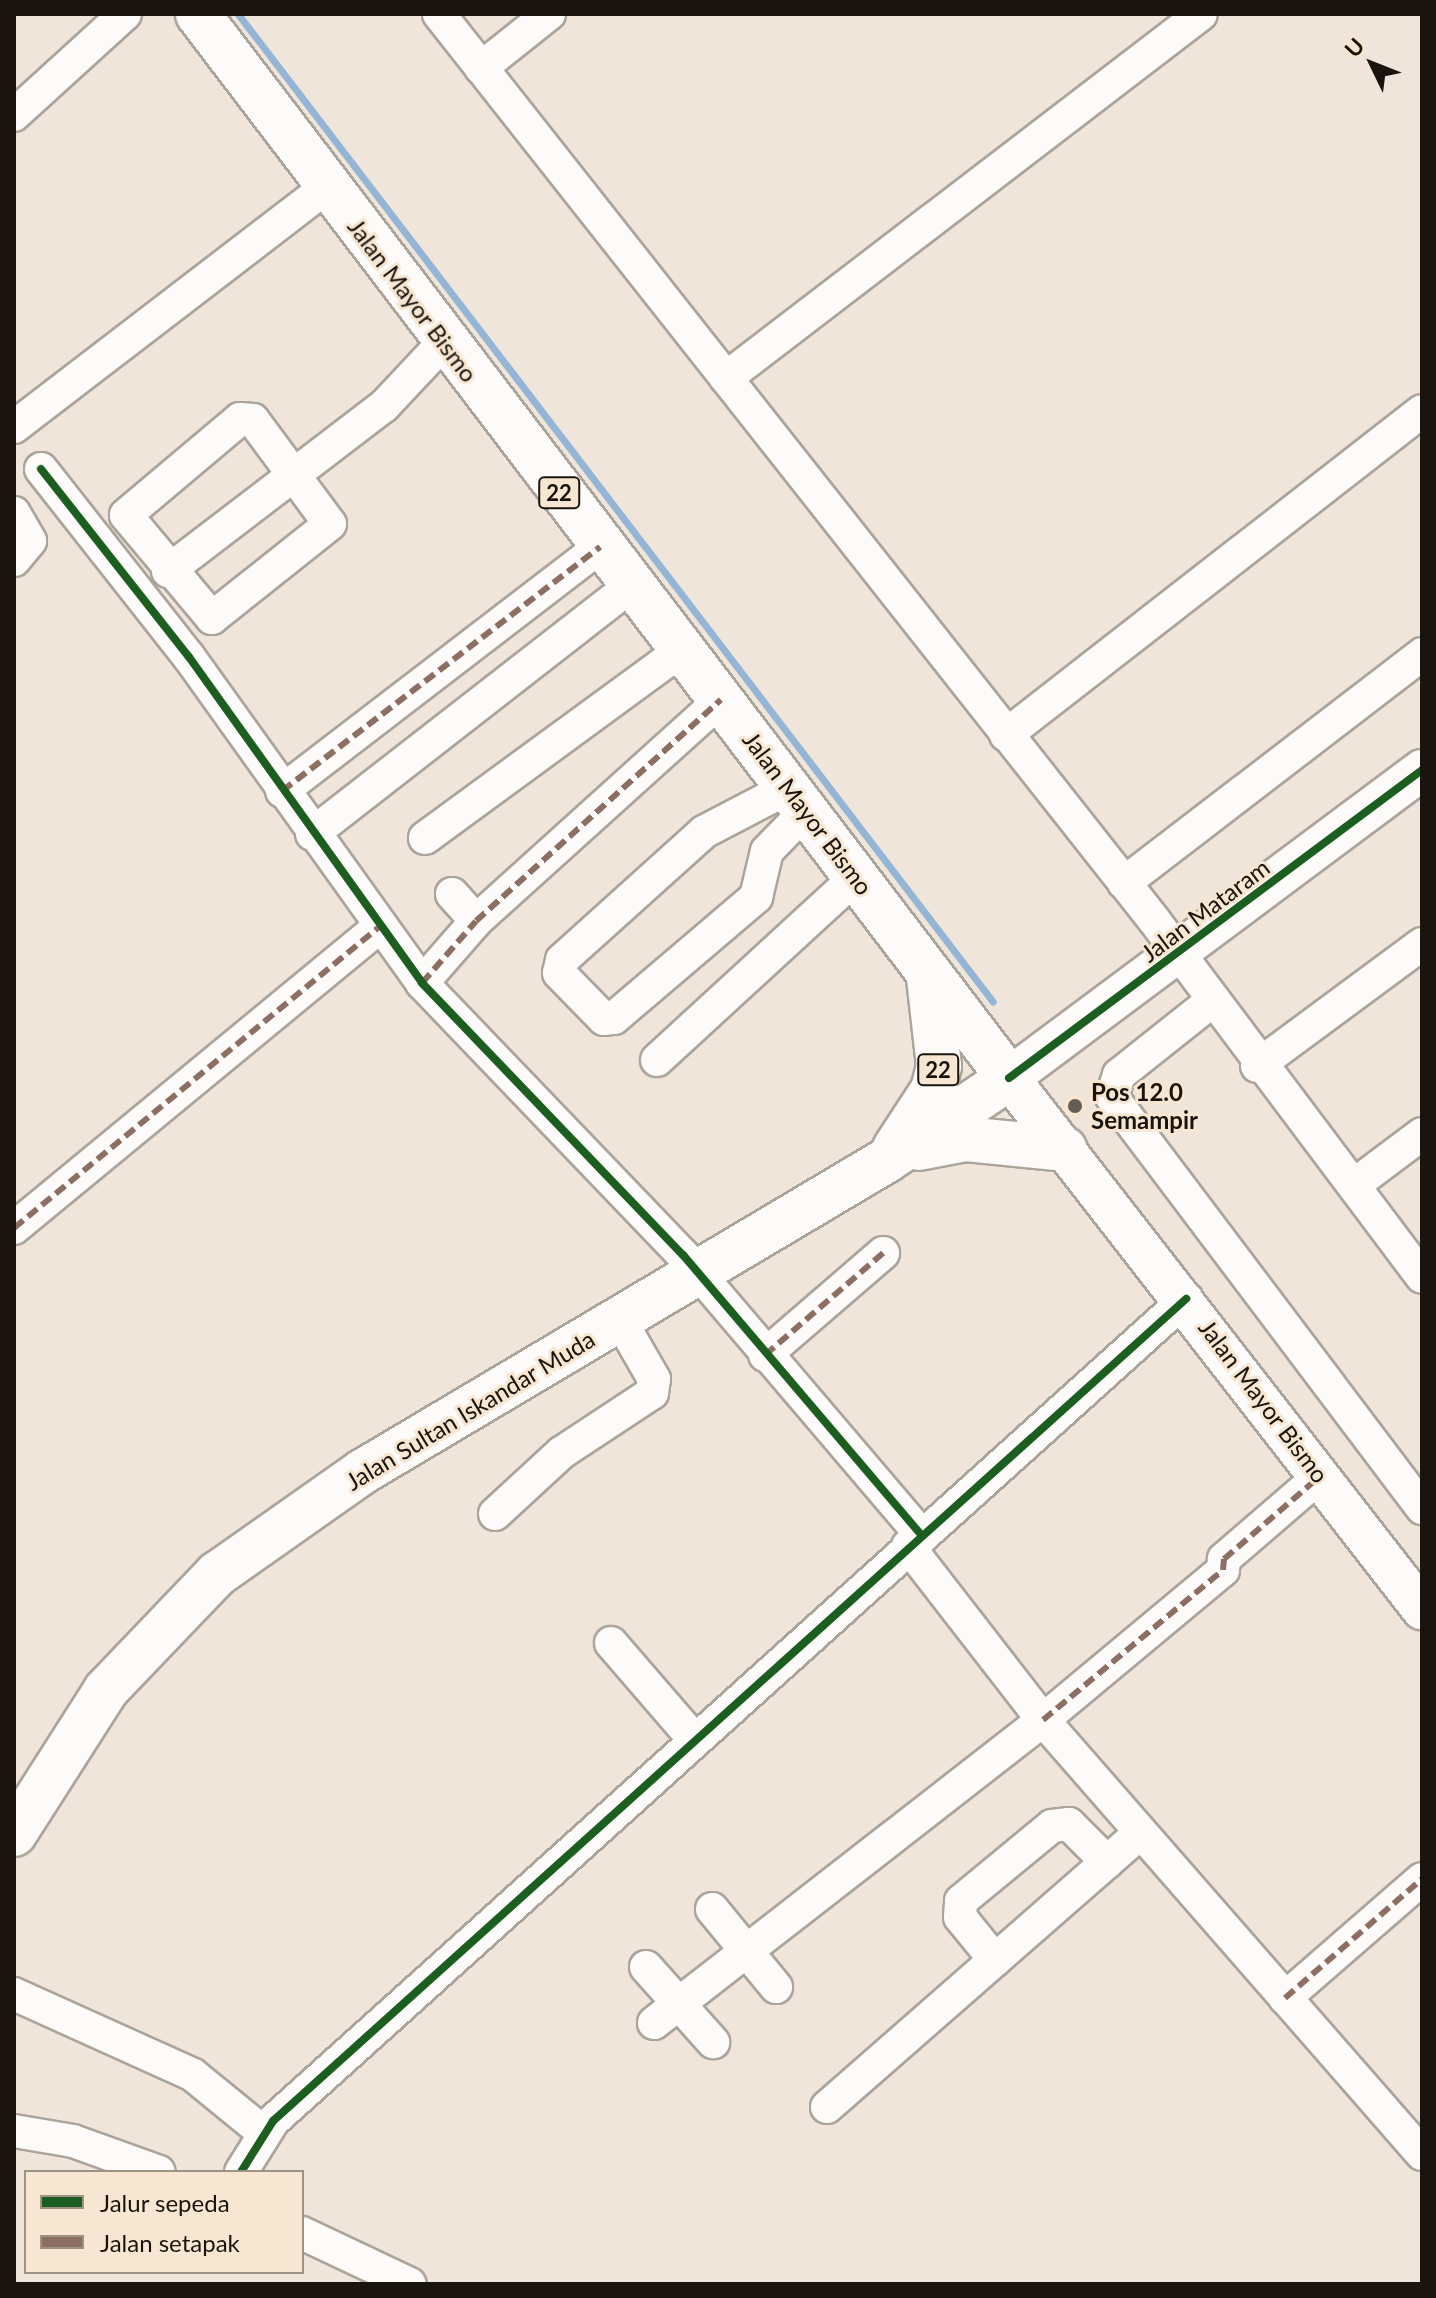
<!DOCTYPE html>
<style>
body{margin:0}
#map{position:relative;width:1436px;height:2298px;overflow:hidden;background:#efe5da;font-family:Lato,sans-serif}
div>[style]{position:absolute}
.stream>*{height:7px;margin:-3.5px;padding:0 3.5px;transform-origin:3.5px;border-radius:3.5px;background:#94b5d5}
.roads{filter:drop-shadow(2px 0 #aba49b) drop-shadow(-2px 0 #aba49b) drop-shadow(0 2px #aba49b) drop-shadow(0 -2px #aba49b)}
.minor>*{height:32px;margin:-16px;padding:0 16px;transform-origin:16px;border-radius:16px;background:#fdfbf9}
.major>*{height:40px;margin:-20px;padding:0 20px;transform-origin:20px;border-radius:20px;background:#fdfbf9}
.highway>*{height:44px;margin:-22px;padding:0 22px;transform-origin:22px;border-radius:22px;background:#fdfbf9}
.quiet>*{height:6px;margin-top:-3px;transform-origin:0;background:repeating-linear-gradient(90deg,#8d6e63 0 12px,transparent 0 18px)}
.cycleway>*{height:8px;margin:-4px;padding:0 4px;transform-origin:4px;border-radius:4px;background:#1b5e20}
.dots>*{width:22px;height:22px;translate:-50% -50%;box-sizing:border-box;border:4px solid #f7e6d2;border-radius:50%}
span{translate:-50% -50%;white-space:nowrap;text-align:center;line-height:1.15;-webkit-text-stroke:6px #f7e6d2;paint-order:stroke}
.shield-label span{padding:2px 6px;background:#f7e6d2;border:2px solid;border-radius:6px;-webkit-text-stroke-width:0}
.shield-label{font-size:22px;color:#19140d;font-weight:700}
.street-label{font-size:24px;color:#19140d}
.poi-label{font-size:24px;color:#19140d;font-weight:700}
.left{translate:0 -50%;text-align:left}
.frame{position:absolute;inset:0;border:16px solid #19140d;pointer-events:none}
.legend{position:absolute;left:24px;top:2170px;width:280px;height:104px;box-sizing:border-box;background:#f7e6d2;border:2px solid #9e9283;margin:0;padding:10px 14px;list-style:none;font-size:24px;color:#19140d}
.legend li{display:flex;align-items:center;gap:16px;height:40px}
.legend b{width:40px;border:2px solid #9e9283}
.north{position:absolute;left:1332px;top:24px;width:80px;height:80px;-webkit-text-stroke:6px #f7e6d2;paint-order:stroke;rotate:313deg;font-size:22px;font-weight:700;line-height:32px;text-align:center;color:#19140d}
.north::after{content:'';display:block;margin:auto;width:28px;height:36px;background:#19140d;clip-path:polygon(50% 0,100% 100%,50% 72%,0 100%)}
</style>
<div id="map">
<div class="stream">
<i style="left:238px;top:14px;width:1243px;rotate:52.61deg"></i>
</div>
<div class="roads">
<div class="minor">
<i style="left:439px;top:14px;width:1154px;rotate:51.72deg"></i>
<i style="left:1154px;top:920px;width:446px;rotate:53.1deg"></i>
<i style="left:481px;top:68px;width:87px;rotate:-38.5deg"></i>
<i style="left:14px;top:115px;width:150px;rotate:-42.3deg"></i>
<i style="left:726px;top:378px;width:598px;rotate:-37.46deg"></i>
<i style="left:240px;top:419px;width:13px;rotate:4deg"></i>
<i style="left:253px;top:420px;width:129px;rotate:53.5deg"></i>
<i style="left:330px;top:524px;width:151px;rotate:141.5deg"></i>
<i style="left:212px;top:618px;width:134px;rotate:-129.9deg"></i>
<i style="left:126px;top:515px;width:149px;rotate:-40.1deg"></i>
<i style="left:14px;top:427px;width:394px;rotate:-37.5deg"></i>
<i style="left:41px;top:469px;width:239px;rotate:51.8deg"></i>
<i style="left:189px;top:657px;width:401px;rotate:54.4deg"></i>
<i style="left:422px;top:983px;width:377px;rotate:46.2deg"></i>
<i style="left:683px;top:1255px;width:367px;rotate:49.6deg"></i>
<i style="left:14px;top:513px;width:32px;rotate:60deg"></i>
<i style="left:30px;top:541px;width:25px;rotate:130deg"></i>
<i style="left:168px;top:571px;width:272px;rotate:-37.4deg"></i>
<i style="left:384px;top:406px;width:89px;rotate:-46.8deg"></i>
<i style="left:1006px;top:735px;width:527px;rotate:-37.91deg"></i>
<i style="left:788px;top:788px;width:95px;rotate:152.4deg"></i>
<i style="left:704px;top:832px;width:191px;rotate:138deg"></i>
<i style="left:562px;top:960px;width:13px;rotate:103deg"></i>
<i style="left:559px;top:973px;width:64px;rotate:45.6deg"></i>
<i style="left:604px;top:1019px;width:10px;rotate:-6deg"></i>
<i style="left:614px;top:1018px;width:187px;rotate:-40.4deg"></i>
<i style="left:756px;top:897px;width:47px;rotate:-76.6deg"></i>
<i style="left:767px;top:851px;width:56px;rotate:-45.7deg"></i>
<i style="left:282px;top:791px;width:401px;rotate:-37.5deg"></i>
<i style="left:312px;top:834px;width:404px;rotate:-37.9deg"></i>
<i style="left:425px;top:838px;width:318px;rotate:-36.2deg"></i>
<i style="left:1124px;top:883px;width:376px;rotate:-37.5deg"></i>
<i style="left:452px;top:894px;width:36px;rotate:48deg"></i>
<i style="left:422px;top:983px;width:82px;rotate:-48.9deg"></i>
<i style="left:476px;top:921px;width:330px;rotate:-42.1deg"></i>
<i style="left:1212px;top:1001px;width:119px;rotate:141.5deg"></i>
<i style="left:1119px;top:1075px;width:23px;rotate:108deg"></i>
<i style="left:1112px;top:1097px;width:515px;rotate:52.97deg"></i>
<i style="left:657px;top:1060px;width:270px;rotate:-42.6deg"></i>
<i style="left:1257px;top:1066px;width:205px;rotate:-36.5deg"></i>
<i style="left:1354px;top:1185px;width:85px;rotate:-36.9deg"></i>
<i style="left:14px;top:1228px;width:472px;rotate:-39.5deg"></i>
<i style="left:765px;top:1355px;width:156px;rotate:-40.8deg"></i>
<i style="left:495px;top:1514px;width:90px;rotate:-42.7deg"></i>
<i style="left:561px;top:1453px;width:109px;rotate:-33.4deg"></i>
<i style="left:652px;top:1393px;width:14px;rotate:-82deg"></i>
<i style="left:654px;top:1379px;width:68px;rotate:-120deg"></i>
<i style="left:908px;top:1546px;width:220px;rotate:52.2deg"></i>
<i style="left:1043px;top:1720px;width:576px;rotate:48.87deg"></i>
<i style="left:611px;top:1643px;width:125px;rotate:49.2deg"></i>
<i style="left:712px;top:1909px;width:101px;rotate:50.6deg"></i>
<i style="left:995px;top:1960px;width:55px;rotate:-129.1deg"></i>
<i style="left:960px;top:1917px;width:16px;rotate:-86deg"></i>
<i style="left:961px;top:1901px;width:118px;rotate:-39.5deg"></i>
<i style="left:1052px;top:1826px;width:17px;rotate:-7deg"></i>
<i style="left:1069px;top:1824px;width:54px;rotate:45deg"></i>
<i style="left:646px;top:1967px;width:101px;rotate:48.2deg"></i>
<i style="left:14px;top:1994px;width:196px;rotate:24.3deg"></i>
<i style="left:193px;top:2075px;width:90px;rotate:39.2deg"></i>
<i style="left:1285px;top:1998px;width:181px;rotate:-41deg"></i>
<i style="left:654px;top:2023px;width:493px;rotate:-37.9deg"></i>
<i style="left:1043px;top:1720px;width:234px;rotate:-39.8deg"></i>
<i style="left:1223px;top:1570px;width:11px;rotate:-85deg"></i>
<i style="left:1224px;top:1559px;width:127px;rotate:-40.8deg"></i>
<i style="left:827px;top:2107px;width:416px;rotate:-41.2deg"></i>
<i style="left:14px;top:2131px;width:60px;rotate:9.6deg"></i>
<i style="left:73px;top:2141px;width:91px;rotate:19.8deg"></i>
<i style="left:241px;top:2172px;width:60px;rotate:-57.9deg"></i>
<i style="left:273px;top:2121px;width:1229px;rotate:-42deg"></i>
<i style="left:302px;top:2233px;width:119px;rotate:25.3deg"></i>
</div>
<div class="major">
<i style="left:1422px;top:770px;width:515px;rotate:143.29deg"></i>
<i style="left:1009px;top:1078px;width:673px;rotate:52.13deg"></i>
</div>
<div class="highway">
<i style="left:895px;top:1148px;width:69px;rotate:-56.8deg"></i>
<i style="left:933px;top:1090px;width:25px;rotate:-76deg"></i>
<i style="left:939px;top:1066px;width:89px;rotate:-96.5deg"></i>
<i style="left:919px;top:1148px;width:48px;rotate:-10.8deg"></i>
<i style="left:966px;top:1139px;width:99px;rotate:5.8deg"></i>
<i style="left:14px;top:1834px;width:171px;rotate:-57.4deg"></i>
<i style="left:106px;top:1690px;width:161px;rotate:-46.3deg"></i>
<i style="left:217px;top:1574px;width:177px;rotate:-35.1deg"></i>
<i style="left:362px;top:1472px;width:611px;rotate:-30.72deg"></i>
<i style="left:887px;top:1160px;width:147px;rotate:-33.9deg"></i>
<i style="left:1009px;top:1078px;width:1338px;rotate:-127.32deg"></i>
</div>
</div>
<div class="quiet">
<i style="left:282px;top:791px;width:401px;rotate:-37.5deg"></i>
<i style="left:422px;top:983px;width:82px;rotate:-48.9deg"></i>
<i style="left:476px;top:921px;width:330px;rotate:-42.1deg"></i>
<i style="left:14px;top:1228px;width:472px;rotate:-39.5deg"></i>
<i style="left:765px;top:1355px;width:156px;rotate:-40.8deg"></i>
<i style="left:1043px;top:1720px;width:234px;rotate:-39.8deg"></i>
<i style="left:1223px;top:1570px;width:11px;rotate:-85deg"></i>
<i style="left:1224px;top:1559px;width:127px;rotate:-40.8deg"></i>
<i style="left:1285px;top:1998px;width:181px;rotate:-41deg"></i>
</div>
<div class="cycleway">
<i style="left:41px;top:469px;width:239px;rotate:51.8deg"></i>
<i style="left:189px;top:657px;width:401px;rotate:54.4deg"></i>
<i style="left:422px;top:983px;width:377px;rotate:46.2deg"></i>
<i style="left:683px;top:1255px;width:367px;rotate:49.6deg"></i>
<i style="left:1009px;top:1078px;width:515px;rotate:-36.71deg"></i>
<i style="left:241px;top:2172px;width:60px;rotate:-57.9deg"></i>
<i style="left:273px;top:2121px;width:1229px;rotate:-42deg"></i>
</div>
<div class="dots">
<i style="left:1075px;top:1106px;background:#645d55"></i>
</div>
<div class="shield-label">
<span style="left:559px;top:493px">22</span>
<span style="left:938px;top:1070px">22</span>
</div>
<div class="street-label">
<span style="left:413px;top:300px;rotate:53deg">Jalan Mayor Bismo</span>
<span style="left:808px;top:813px;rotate:53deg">Jalan Mayor Bismo</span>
<span style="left:1205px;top:910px;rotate:-37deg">Jalan Mataram</span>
<span style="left:1264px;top:1401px;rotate:53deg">Jalan Mayor Bismo</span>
<span style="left:470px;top:1410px;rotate:-31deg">Jalan Sultan Iskandar Muda</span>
</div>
<div class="poi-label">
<span class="left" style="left:1091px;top:1106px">Pos 12.0<br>Semampir</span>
</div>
<div class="frame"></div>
<ul class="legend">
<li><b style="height:10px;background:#1b5e20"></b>Jalur sepeda</li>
<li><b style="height:10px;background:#8d6e63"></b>Jalan setapak</li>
</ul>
<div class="north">U</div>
</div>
